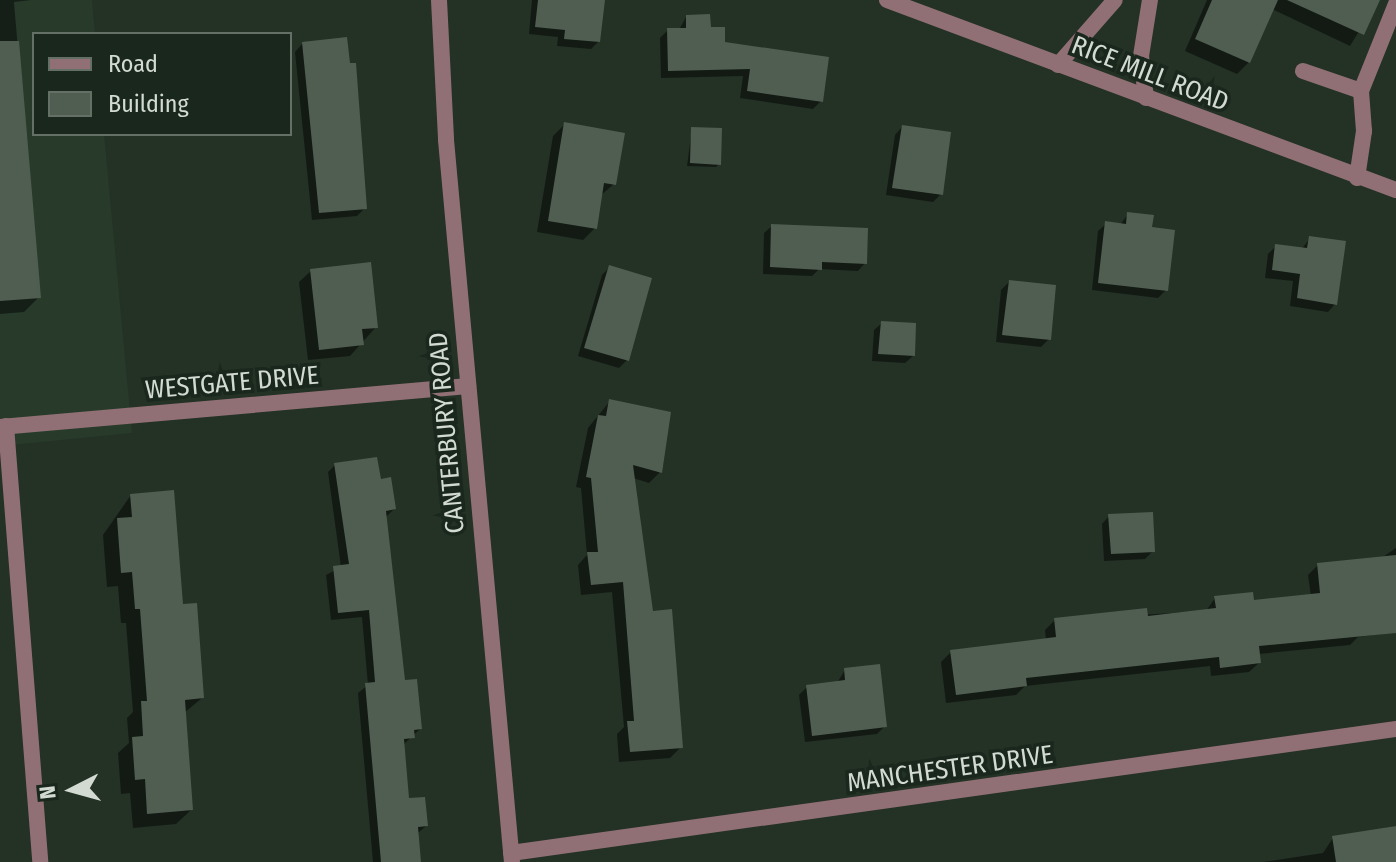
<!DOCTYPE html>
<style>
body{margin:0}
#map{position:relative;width:1396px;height:862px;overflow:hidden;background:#243125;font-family:"Fira Sans Condensed",sans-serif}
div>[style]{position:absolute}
.built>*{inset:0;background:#283b2b}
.shadow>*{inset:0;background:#0007}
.building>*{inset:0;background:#505e51}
.lane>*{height:16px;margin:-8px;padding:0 8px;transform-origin:8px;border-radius:8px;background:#917075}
.street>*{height:16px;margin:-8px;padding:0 8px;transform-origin:8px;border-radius:8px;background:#917075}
span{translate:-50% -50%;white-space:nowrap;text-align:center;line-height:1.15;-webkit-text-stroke:7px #1a271c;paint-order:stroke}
.street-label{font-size:26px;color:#d2dad2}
.legend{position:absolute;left:32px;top:32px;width:260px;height:104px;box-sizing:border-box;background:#1a271c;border:2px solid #646f65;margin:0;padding:10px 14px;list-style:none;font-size:24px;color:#d2dad2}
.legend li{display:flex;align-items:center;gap:16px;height:40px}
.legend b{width:40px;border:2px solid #646f65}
.north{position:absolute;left:32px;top:750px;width:80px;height:80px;-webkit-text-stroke:6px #1a271c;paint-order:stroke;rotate:264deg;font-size:22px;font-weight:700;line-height:32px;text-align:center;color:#d2dad2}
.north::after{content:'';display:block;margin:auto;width:28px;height:36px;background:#d2dad2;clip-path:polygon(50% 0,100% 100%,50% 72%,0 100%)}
</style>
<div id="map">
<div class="built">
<i style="clip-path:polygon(0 0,92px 0,95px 34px,34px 34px,34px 134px,104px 134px,132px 433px,0 446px)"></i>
</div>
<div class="shadow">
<i style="clip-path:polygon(0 0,31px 0,14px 2px,39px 297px,24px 312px,0 314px)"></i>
<i style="clip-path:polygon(532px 0,603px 0,599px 41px,591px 49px,557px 46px,558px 37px,529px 34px)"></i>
<i style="clip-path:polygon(1207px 0,1378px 0,1350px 46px,1272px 9px,1249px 62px,1237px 74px,1185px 51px)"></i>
<i style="clip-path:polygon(686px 17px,723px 43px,821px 101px,813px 109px,740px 98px,743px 76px,661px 78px,660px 38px,668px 30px,679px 30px)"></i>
<i style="clip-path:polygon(302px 44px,348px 65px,365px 208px,357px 216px,312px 220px,295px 52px)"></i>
<i style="clip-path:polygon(565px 124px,614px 184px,600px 196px,595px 228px,583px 240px,537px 232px,553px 136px)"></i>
<i style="clip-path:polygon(902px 127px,941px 194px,933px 202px,886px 195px,895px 135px)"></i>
<i style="clip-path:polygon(692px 129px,719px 164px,716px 167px,687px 166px)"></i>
<i style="clip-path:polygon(1128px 214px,1150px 229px,1166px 290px,1158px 298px,1092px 290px,1098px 231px,1106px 224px,1120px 225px)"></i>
<i style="clip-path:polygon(772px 226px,865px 263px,858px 271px,819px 269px,812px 276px,763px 274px,764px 233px)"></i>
<i style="clip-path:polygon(1310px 238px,1335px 304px,1328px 312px,1290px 306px,1293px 281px,1265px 278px,1268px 254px,1276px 246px,1301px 250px)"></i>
<i style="clip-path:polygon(609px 268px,627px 360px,619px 368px,578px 356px,602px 275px)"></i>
<i style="clip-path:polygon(311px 271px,376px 327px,350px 356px,308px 360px,299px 282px)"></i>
<i style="clip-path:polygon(1009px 282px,1049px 339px,1041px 347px,996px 342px,1001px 290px)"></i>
<i style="clip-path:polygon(882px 323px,913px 356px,905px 363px,872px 361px,874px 330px)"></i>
<i style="clip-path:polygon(610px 401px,669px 414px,660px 472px,649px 483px,633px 478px,651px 613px,681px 747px,670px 758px,619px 762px,617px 734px,624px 727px,612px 592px,581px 595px,578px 565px,587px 555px,581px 488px,576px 487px,588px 428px)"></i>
<i style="clip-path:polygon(335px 465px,379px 481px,394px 509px,386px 517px,404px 682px,420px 729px,403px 745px,407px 800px,426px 826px,418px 833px,418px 862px,373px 862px,358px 693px,368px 685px,362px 617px,331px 620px,326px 575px,341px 567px,328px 472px)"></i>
<i style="clip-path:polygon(131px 495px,181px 606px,202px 698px,184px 713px,191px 810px,176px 824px,133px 828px,130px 793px,121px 794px,118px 753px,129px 743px,127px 718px,133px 712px,126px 623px,121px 623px,118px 586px,107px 587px,103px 535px)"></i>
<i style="clip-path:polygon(1109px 516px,1153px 551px,1145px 559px,1104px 561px,1102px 524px)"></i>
<i style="clip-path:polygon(1396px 548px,1396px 632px,1358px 637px,1350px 645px,1258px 654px,1259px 663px,1249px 672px,1211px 676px,1210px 666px,1025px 686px,1016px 695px,946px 703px,941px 662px,951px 652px,1046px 640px,1045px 630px,1055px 620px,1206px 611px,1215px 598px,1252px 602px,1311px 596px,1308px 575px,1318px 565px,1380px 559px)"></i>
<i style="clip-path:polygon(845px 670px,885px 726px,877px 734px,805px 742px,799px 695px,807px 687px,837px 683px)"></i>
<i style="clip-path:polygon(1396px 826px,1396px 862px,1263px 862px,1323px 853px,1333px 838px)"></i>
</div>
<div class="building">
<i style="clip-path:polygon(538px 0,605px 0,600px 42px,564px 39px,565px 30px,535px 27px)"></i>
<i style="clip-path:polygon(1212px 0,1278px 0,1250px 63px,1195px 39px)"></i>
<i style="clip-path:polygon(1287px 0,1380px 0,1364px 35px)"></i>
<i style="clip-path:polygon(710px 14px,711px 27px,725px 27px,725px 42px,829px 57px,823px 102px,747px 91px,750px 69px,668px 71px,667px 28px,686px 28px,686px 15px)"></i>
<i style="clip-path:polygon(347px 37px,350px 63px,356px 63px,367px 209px,319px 213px,302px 42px)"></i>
<i style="clip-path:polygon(0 41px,19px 41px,41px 298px,0 301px)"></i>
<i style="clip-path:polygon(564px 122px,625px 133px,616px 185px,604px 183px,597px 229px,548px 221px)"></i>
<i style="clip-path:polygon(902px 125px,951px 132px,943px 195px,892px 188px)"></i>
<i style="clip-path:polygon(691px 127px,722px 128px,721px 165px,690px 163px)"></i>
<i style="clip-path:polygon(1127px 212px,1154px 215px,1152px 227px,1175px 230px,1168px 291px,1098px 283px,1105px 221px,1126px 224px)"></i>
<i style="clip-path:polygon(771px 224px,868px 228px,867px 264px,822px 262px,822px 270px,770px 267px)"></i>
<i style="clip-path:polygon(1309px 236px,1346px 241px,1337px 305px,1297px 298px,1300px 274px,1272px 270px,1275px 244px,1307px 248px)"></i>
<i style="clip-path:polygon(371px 262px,378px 328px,362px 329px,364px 345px,319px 350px,310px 269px)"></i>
<i style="clip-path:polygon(609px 265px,652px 278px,629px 361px,584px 348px)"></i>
<i style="clip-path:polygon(1009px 280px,1056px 285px,1051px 340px,1002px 335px)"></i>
<i style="clip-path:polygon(881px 321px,916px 323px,915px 356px,878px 354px)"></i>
<i style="clip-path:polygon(609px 399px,671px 412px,662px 473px,633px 465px,653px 611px,672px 609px,683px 748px,630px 752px,627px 721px,634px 721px,623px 582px,591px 585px,587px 552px,598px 552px,591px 478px,586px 477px,598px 415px,606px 416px)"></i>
<i style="clip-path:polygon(377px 457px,381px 479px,391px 477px,396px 509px,386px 511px,405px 680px,417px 679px,422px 729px,414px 730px,415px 738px,404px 739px,409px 798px,425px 797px,428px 826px,418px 827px,421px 862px,381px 862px,365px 683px,375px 682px,369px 610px,338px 613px,333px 566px,349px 564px,334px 463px)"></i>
<i style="clip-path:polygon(174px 490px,183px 604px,197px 603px,204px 698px,185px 700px,193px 810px,147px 814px,145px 779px,135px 780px,132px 737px,143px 736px,141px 701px,147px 701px,140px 609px,135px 609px,132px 572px,121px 573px,117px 518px,132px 517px,130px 494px)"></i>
<i style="clip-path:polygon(1153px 512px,1155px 552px,1111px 554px,1108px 514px)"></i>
<i style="clip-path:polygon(1396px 555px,1396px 633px,1259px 646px,1261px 663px,1220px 668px,1219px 657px,1026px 678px,1027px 686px,956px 695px,950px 650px,1056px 637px,1054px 618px,1147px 608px,1148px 616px,1216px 608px,1214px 596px,1253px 592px,1254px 600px,1320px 593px,1317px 563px)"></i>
<i style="clip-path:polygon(880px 664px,887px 727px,812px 736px,806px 685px,845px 680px,844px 668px)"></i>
<i style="clip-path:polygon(1396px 826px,1396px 862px,1336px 862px,1332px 836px)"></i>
</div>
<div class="lane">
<i style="left:1058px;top:65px;width:86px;rotate:-48.8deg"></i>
<i style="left:1303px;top:71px;width:61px;rotate:19deg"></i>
<i style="left:1146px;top:98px;width:42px;rotate:-96.8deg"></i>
<i style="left:1141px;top:56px;width:57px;rotate:-80.9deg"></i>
<i style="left:1357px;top:178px;width:48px;rotate:-81.5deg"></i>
<i style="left:1364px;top:131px;width:40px;rotate:-94.3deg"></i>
<i style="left:1361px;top:91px;width:94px;rotate:-68.1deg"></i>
</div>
<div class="street">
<i style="left:439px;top:0;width:140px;rotate:87.1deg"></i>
<i style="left:446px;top:140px;width:725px;rotate:84.78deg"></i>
<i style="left:887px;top:0;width:543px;rotate:20.47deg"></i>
<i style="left:6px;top:426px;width:437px;rotate:85.5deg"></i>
<i style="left:0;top:427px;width:470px;rotate:-5deg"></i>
<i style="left:511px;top:853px;width:894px;rotate:-7.98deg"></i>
</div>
<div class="street-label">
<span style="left:1150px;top:74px;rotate:21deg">RICE MILL ROAD</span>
<span style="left:232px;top:383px;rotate:-5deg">WESTGATE DRIVE</span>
<span style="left:447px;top:433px;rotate:-95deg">CANTERBURY ROAD</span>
<span style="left:950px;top:769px;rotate:-8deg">MANCHESTER DRIVE</span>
</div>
<ul class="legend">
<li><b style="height:10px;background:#917075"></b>Road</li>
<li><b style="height:22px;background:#505e51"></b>Building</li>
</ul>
<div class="north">N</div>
</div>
